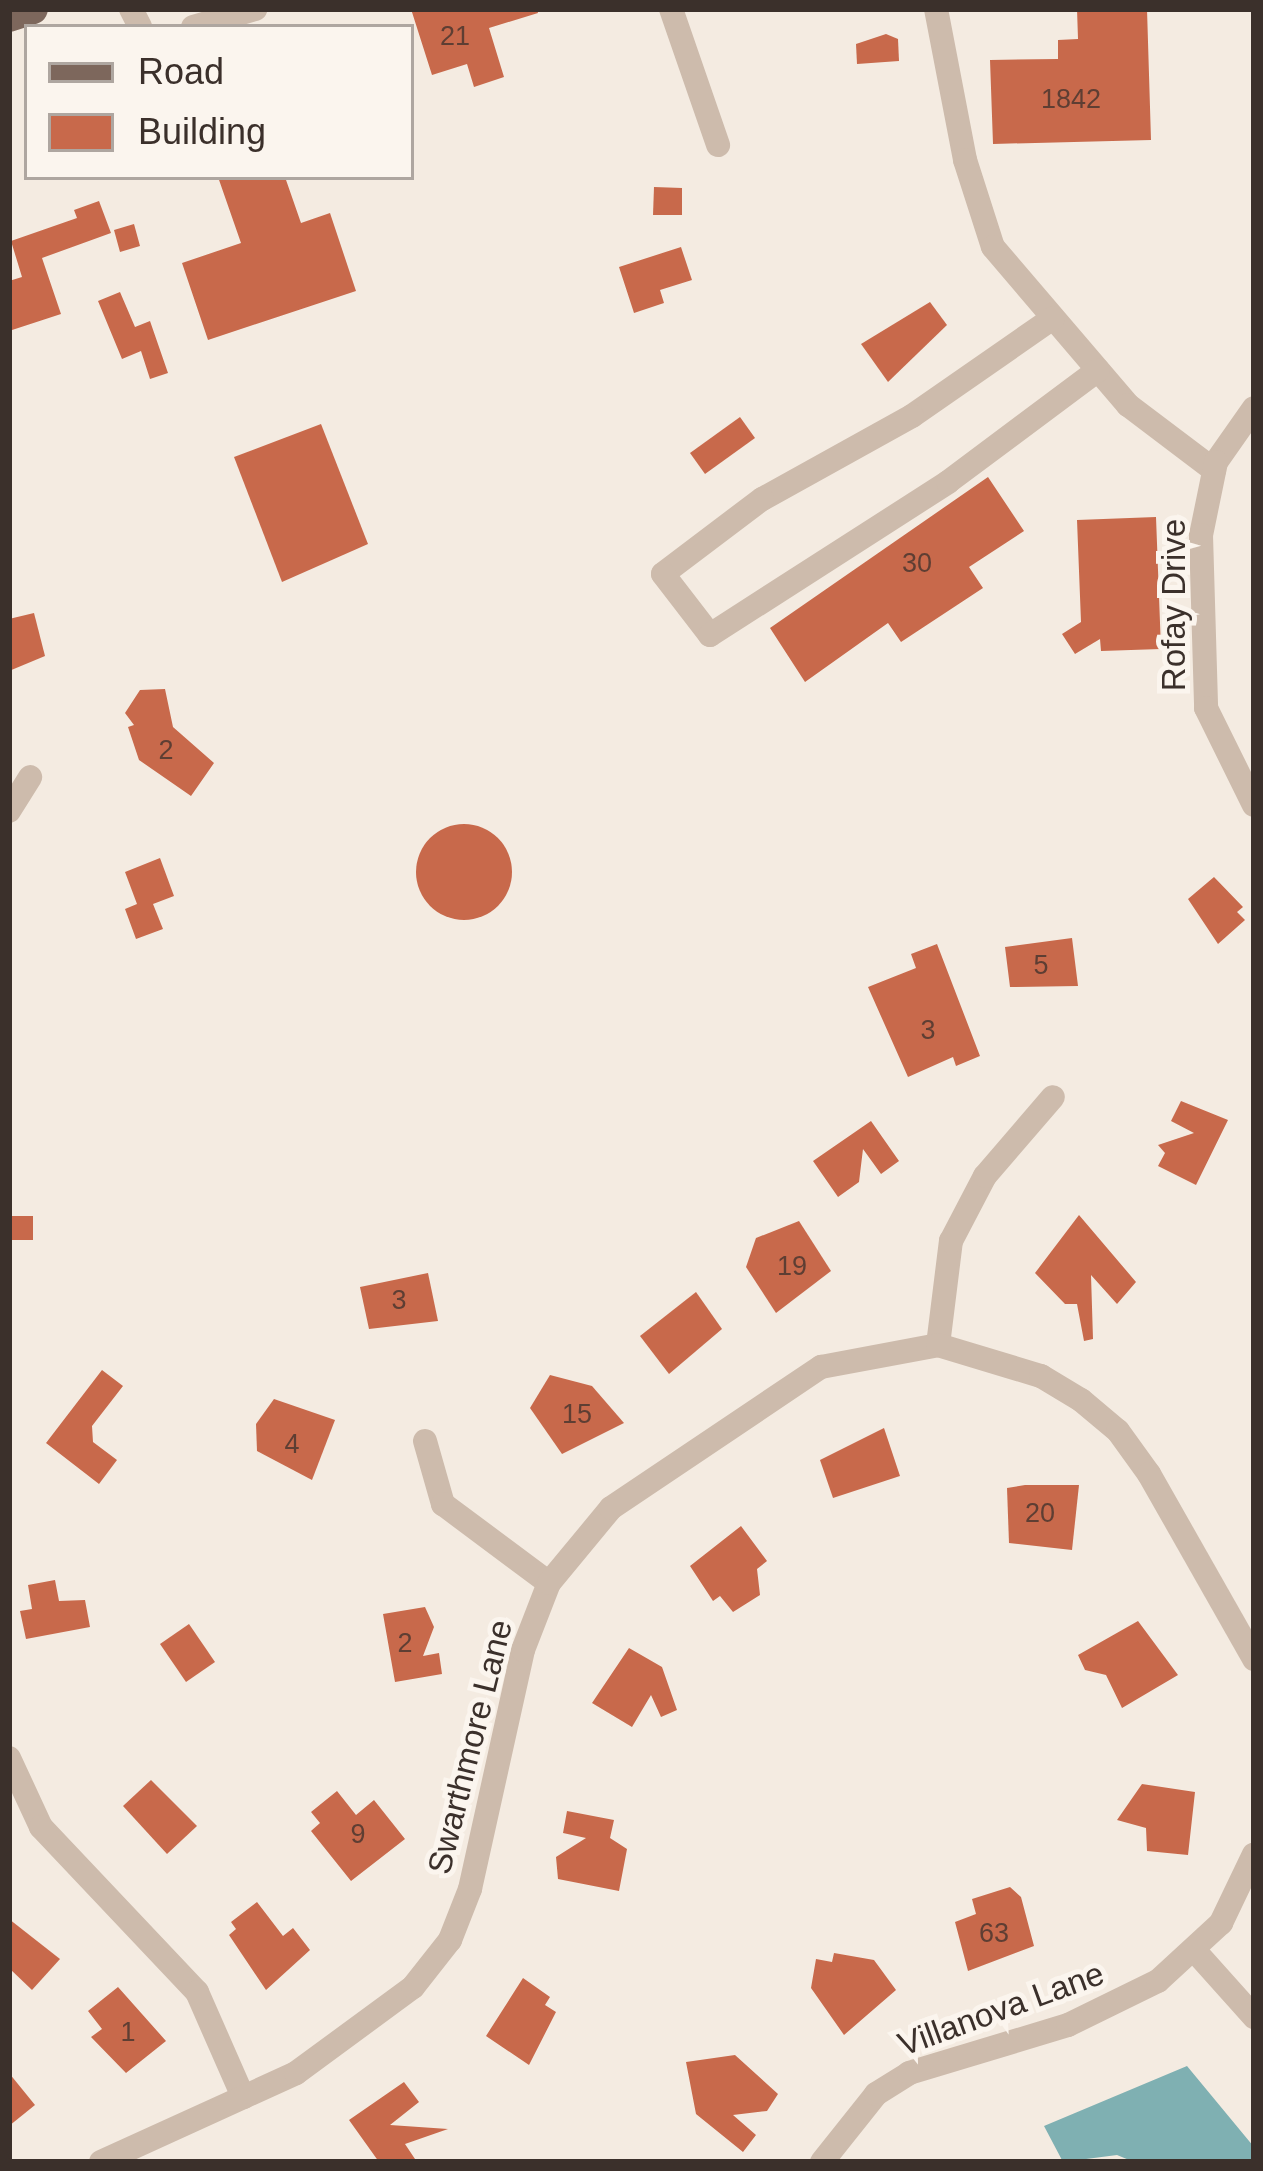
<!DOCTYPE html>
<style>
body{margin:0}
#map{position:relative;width:1263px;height:2171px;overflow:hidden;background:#f4ebe1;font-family:Helvetica,sans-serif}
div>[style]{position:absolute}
.water>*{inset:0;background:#7fb0b2}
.building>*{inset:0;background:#c8694b}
.round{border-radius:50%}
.minor>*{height:24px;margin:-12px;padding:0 12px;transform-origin:12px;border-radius:12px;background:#cdbbac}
.major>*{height:30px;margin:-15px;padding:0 15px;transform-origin:15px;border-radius:15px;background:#7d675c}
span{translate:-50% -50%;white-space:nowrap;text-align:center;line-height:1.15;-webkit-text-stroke:10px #fbf5ee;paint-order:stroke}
.number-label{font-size:27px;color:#5e3e33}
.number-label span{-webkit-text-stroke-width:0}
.street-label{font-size:33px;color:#3b302b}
.frame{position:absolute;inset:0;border:12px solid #3b302b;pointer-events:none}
.legend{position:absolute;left:24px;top:24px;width:390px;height:156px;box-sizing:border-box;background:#fbf5ee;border:3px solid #aea6a0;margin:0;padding:15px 21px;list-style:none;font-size:36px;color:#3b302b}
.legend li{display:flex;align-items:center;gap:24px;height:60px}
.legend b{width:60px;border:3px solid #aea6a0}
</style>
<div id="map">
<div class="water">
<i style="clip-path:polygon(1187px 2066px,1254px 2147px,1254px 2162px,1134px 2162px,1117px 2155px,1063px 2162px,1044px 2126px)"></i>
</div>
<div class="building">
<i style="clip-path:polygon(411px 9px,537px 9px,538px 13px,489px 28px,504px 77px,474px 87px,467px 64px,432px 75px)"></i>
<i style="clip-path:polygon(1077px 9px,1147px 9px,1151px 140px,993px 144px,990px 60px,1058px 59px,1058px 40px,1078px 39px)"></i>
<i style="clip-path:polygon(886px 34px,898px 39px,899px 61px,857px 64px,856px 44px)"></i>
<i style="clip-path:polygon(218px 177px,285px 177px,301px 223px,330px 213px,356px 291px,208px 340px,182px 263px,241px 243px)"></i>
<i style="clip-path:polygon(654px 187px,682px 188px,682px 215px,653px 215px)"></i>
<i style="clip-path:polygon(99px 201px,111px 233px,42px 258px,61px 314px,9px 331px,9px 281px,22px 277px,11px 241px,77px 218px,74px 210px)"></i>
<i style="clip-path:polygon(134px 224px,140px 246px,120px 252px,114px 230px)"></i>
<i style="clip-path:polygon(681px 247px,692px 280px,660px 290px,664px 303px,634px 313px,619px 267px)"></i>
<i style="clip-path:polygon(120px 292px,135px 327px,150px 321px,168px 373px,150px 379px,141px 351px,122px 359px,98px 301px)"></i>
<i style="clip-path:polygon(930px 302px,947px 325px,888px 382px,861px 344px)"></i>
<i style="clip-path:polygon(740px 417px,755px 438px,705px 474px,690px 453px)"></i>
<i style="clip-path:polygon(321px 424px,368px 544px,282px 582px,234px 457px)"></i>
<i style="clip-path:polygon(988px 477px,1024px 531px,969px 567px,983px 588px,901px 642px,888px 623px,805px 682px,770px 628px)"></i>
<i style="clip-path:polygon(1156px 517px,1161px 649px,1101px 651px,1100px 639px,1075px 654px,1062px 634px,1081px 622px,1077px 520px)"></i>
<i style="clip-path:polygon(34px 613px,45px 656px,9px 671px,9px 619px)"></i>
<i style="clip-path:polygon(165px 689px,173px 727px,214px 763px,191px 796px,139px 760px,128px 727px,134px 725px,125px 713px,140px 690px)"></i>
<i class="round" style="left:416px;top:824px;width:96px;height:96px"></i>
<i style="clip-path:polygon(160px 858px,174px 896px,153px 904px,163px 929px,136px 939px,125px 909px,137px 904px,125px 872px)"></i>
<i style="clip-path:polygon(1214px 877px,1243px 907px,1237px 912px,1245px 920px,1218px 944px,1188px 899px)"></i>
<i style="clip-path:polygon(1072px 938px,1078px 986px,1010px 987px,1005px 947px)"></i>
<i style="clip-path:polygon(937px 944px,980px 1056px,956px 1066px,953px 1057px,908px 1077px,868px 987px,916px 968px,911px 954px)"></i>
<i style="clip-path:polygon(1181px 1101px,1228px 1120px,1196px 1185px,1158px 1166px,1165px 1153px,1158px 1145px,1194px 1133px,1171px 1121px)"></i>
<i style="clip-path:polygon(871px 1121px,899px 1161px,881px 1174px,863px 1149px,859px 1182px,838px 1197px,813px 1161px)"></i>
<i style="clip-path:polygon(1079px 1215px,1136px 1282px,1117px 1304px,1091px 1275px,1093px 1339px,1084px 1341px,1077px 1304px,1065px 1304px,1035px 1273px)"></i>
<i style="clip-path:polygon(9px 1216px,33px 1216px,33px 1240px,9px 1240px)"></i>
<i style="clip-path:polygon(799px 1221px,831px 1271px,776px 1313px,746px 1267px,756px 1238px)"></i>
<i style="clip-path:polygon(428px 1273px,438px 1321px,369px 1329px,360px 1287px)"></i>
<i style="clip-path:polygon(696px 1292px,722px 1329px,669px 1374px,640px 1336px)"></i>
<i style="clip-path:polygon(102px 1370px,123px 1386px,92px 1426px,93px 1442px,117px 1460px,99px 1484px,46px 1443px)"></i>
<i style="clip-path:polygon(550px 1375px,592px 1386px,624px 1423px,562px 1454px,530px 1408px)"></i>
<i style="clip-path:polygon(274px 1399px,335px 1420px,312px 1480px,257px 1451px,256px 1424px)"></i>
<i style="clip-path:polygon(884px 1428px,900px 1476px,833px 1498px,820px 1460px)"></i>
<i style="clip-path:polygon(1025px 1485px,1079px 1485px,1072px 1550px,1009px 1543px,1007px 1488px)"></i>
<i style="clip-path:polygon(741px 1526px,767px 1561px,757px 1569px,760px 1595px,733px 1612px,720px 1596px,713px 1601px,690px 1566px)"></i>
<i style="clip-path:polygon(55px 1580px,59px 1601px,85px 1600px,90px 1627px,26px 1639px,20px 1611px,32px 1609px,28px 1585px)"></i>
<i style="clip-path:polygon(425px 1607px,434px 1627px,423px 1656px,439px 1653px,442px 1674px,395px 1682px,383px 1614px)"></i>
<i style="clip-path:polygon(1138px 1621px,1178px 1675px,1122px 1708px,1106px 1675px,1085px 1670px,1078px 1655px)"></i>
<i style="clip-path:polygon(189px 1624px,215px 1662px,186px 1682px,160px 1644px)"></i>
<i style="clip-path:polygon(629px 1648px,662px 1667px,677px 1710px,661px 1717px,651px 1695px,632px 1727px,592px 1703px)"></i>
<i style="clip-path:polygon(151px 1780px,197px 1826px,167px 1854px,123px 1806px)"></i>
<i style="clip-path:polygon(1142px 1784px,1195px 1792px,1188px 1855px,1147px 1851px,1146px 1828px,1117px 1820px)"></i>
<i style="clip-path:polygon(337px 1791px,356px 1815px,374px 1800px,405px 1839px,351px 1881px,311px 1831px,320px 1823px,311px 1812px)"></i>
<i style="clip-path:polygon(567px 1811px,614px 1820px,610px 1838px,627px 1849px,619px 1891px,558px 1879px,556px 1857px,586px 1838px,563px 1833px)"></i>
<i style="clip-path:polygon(1010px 1887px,1021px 1897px,1034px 1946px,968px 1971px,955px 1922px,976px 1914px,972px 1899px)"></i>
<i style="clip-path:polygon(257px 1902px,283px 1936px,293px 1928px,310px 1950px,266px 1990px,229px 1935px,236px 1929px,231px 1922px)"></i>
<i style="clip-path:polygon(9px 1919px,60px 1959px,32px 1990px,9px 1968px)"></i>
<i style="clip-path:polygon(834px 1953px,874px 1960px,896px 1990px,844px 2035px,811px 1988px,816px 1959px,832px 1962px)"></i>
<i style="clip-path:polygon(523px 1978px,550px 1997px,545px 2005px,556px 2012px,529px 2065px,486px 2036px)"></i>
<i style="clip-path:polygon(118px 1987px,166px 2041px,126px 2073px,91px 2037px,102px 2029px,88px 2011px)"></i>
<i style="clip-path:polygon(735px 2055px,778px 2094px,767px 2111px,733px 2115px,756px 2135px,743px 2152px,696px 2114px,686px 2062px)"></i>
<i style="clip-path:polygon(9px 2073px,35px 2105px,9px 2126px)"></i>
<i style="clip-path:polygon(404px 2082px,419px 2102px,390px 2125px,448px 2129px,405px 2144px,417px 2162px,379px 2162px,349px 2120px)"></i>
</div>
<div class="minor">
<i style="left:131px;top:9px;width:20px;rotate:63deg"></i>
<i style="left:671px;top:9px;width:144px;rotate:70.9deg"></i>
<i style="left:936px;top:9px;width:154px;rotate:79.1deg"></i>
<i style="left:965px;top:160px;width:91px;rotate:72.2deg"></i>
<i style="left:993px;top:247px;width:208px;rotate:49.5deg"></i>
<i style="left:1128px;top:405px;width:108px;rotate:37.1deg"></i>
<i style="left:193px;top:27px;width:65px;rotate:-16.2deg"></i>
<i style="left:1053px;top:318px;width:172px;rotate:145.2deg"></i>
<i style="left:912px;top:416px;width:171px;rotate:151deg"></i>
<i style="left:762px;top:499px;width:124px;rotate:142.9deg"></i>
<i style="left:663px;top:574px;width:77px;rotate:52.4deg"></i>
<i style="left:710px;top:635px;width:283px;rotate:-32.7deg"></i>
<i style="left:948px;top:482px;width:187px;rotate:-36.7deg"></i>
<i style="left:1254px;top:408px;width:66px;rotate:125.1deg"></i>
<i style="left:1216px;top:462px;width:75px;rotate:101.6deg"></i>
<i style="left:1201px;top:535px;width:173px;rotate:88.3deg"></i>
<i style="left:1206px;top:708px;width:108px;rotate:63.7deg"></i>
<i style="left:9px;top:811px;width:40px;rotate:-58deg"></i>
<i style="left:938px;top:1345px;width:105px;rotate:-82.9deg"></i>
<i style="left:951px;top:1241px;width:73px;rotate:-62.4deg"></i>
<i style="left:985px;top:1176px;width:104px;rotate:-49.3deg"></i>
<i style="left:425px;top:1441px;width:66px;rotate:74.1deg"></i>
<i style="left:443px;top:1504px;width:132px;rotate:36.7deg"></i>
<i style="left:9px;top:1758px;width:76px;rotate:65.1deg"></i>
<i style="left:41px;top:1827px;width:227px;rotate:46.6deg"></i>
<i style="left:197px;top:1992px;width:115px;rotate:66.3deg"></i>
<i style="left:1195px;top:1951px;width:89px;rotate:48.2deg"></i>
<i style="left:101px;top:2162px;width:214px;rotate:-24.5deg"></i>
<i style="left:296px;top:2073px;width:145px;rotate:-36.3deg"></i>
<i style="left:413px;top:1987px;width:60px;rotate:-51.8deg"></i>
<i style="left:450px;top:1940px;width:55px;rotate:-68.6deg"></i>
<i style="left:470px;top:1889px;width:245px;rotate:-77.5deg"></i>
<i style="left:523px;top:1650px;width:72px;rotate:-68.8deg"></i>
<i style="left:549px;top:1583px;width:97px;rotate:-50.4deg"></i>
<i style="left:611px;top:1508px;width:253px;rotate:-33.9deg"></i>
<i style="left:821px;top:1367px;width:119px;rotate:-10.6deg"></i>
<i style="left:938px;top:1345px;width:108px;rotate:16.8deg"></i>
<i style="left:1041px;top:1376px;width:47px;rotate:31deg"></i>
<i style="left:1081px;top:1400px;width:48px;rotate:40deg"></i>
<i style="left:1118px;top:1431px;width:53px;rotate:54.2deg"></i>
<i style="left:1149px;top:1474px;width:213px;rotate:60.4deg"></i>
<i style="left:822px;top:2162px;width:87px;rotate:-51.5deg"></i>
<i style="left:876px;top:2094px;width:39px;rotate:-32deg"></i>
<i style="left:909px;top:2073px;width:166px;rotate:-16.8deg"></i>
<i style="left:1068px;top:2025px;width:100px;rotate:-26.1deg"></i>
<i style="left:1158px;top:1981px;width:86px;rotate:-42.6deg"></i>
<i style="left:1221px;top:1923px;width:76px;rotate:-64.4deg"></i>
</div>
<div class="major">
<i style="left:9px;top:17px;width:25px;rotate:-18deg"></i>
</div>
<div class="number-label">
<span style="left:455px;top:37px">21</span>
<span style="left:1071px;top:100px">1842</span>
<span style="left:917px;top:564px">30</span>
<span style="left:166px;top:751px">2</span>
<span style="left:1041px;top:966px">5</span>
<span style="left:928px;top:1031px">3</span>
<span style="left:792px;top:1267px">19</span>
<span style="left:399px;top:1301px">3</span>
<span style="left:577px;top:1415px">15</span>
<span style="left:292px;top:1445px">4</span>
<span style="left:1040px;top:1514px">20</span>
<span style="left:405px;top:1644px">2</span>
<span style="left:358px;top:1835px">9</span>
<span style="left:994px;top:1934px">63</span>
<span style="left:128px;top:2033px">1</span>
</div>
<div class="street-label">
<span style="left:1174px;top:605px;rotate:-90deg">Rofay Drive</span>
<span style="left:470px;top:1747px;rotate:-76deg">Swarthmore Lane</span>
<span style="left:1001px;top:2009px;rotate:-20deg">Villanova Lane</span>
</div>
<div class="frame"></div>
<ul class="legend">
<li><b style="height:15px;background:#7d675c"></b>Road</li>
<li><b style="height:33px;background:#c8694b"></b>Building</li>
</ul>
</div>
